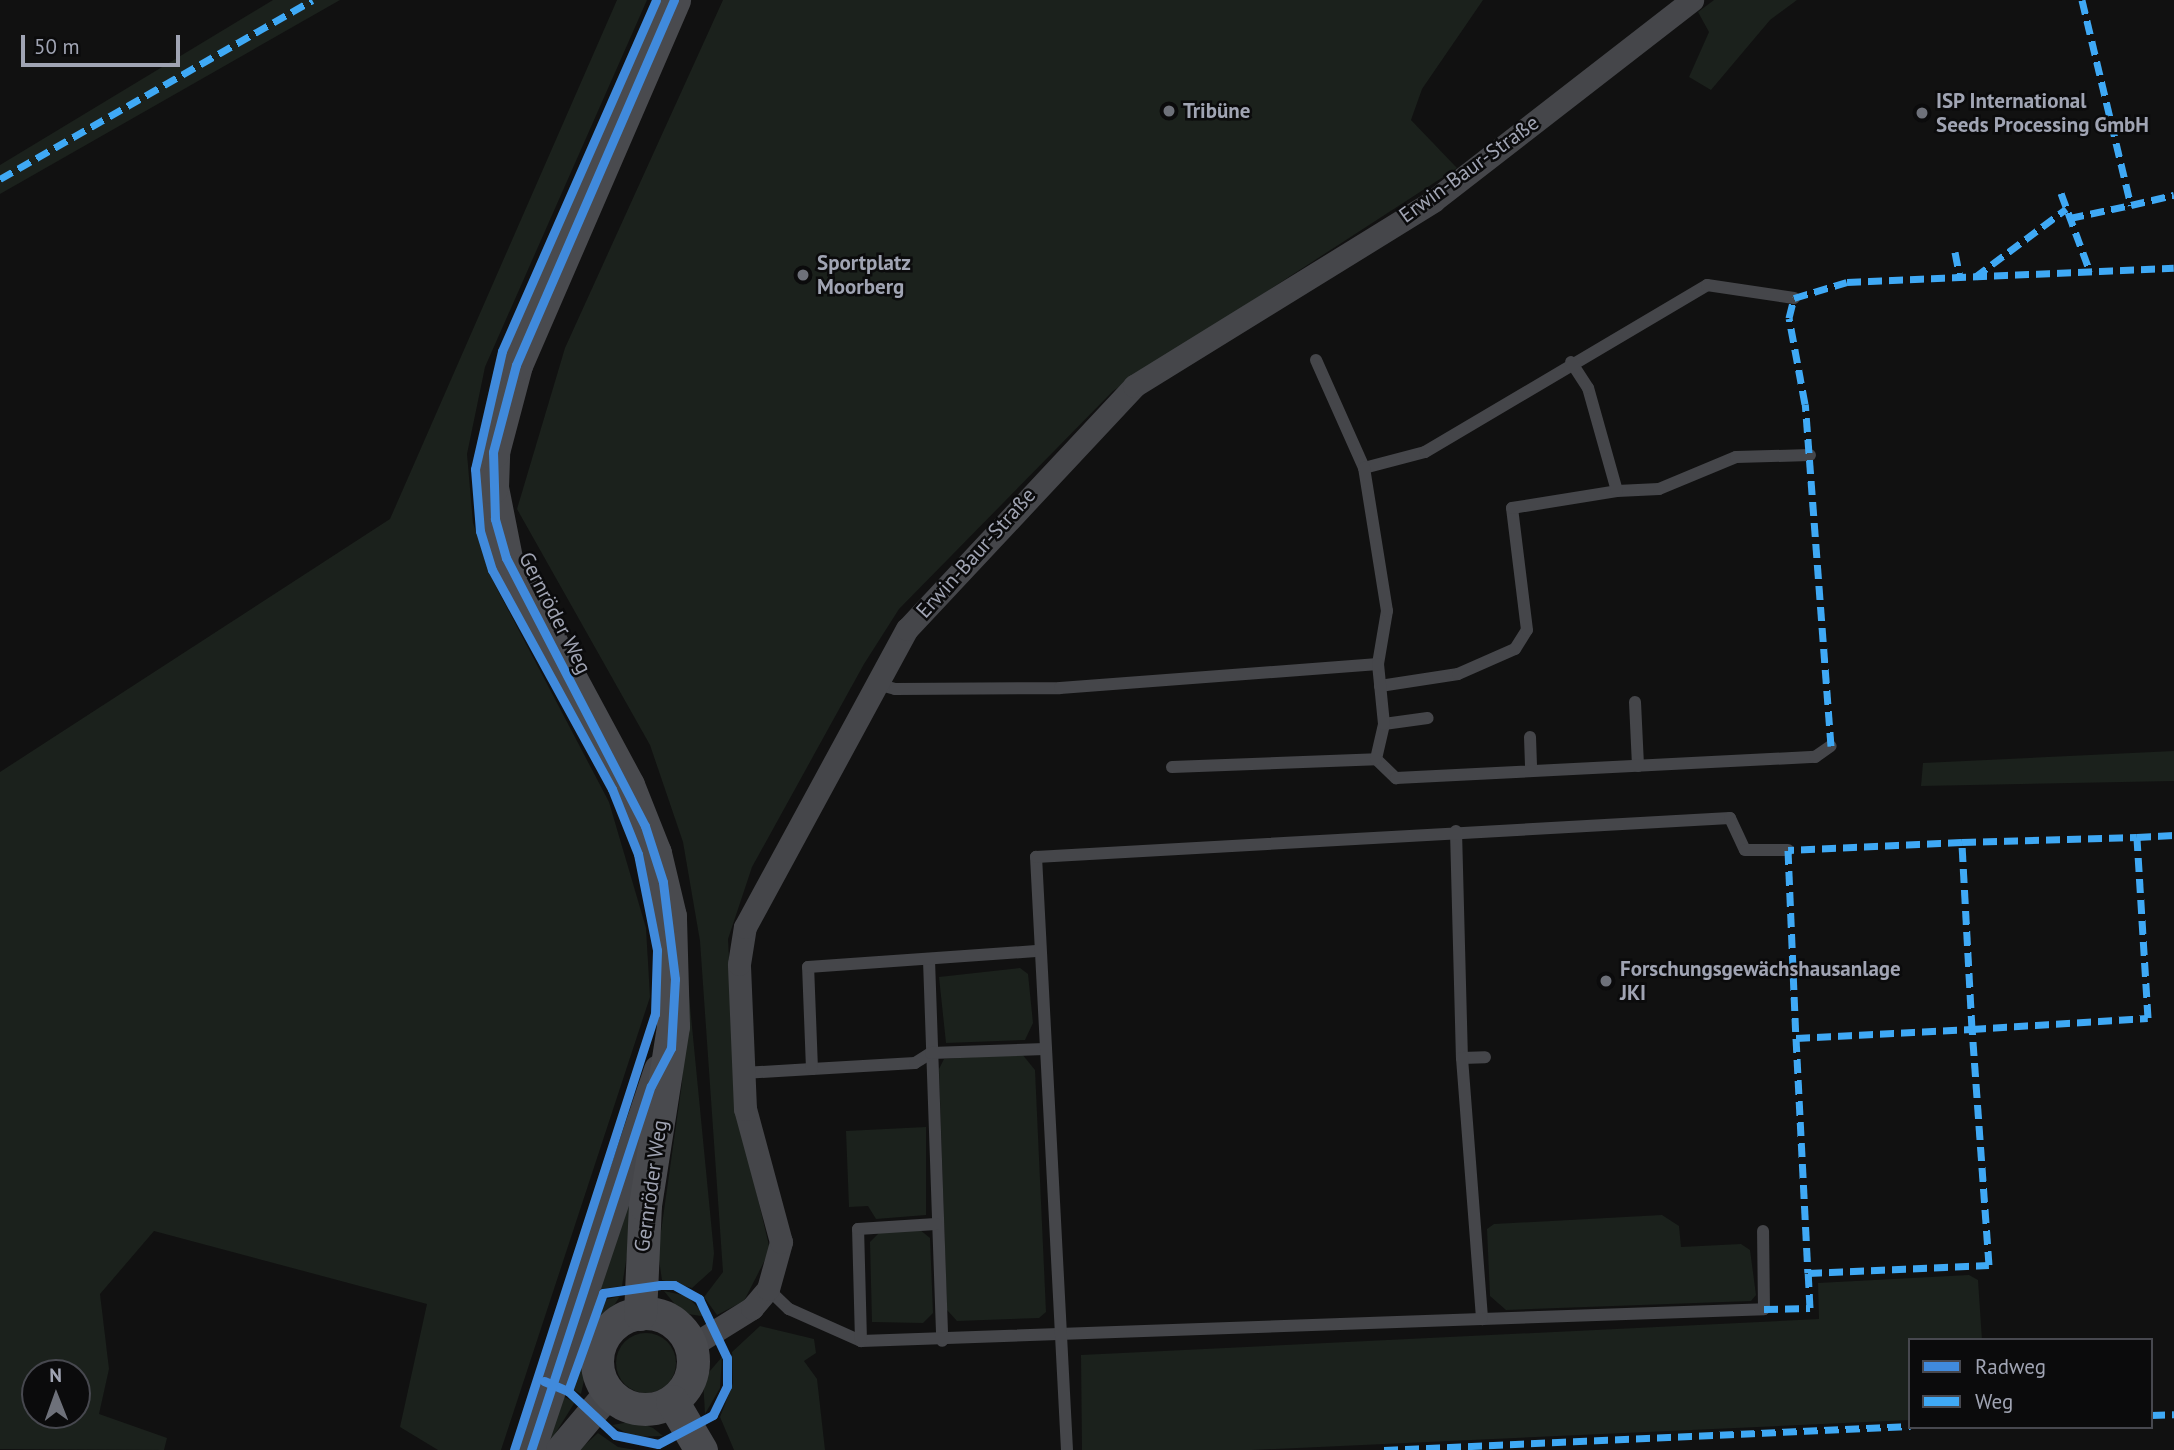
<!DOCTYPE html>
<meta charset="utf-8">
<style>
body{margin:0}
#map{position:relative;width:2174px;height:1450px;overflow:hidden;background:#111;font-family:"PT Sans",sans-serif}
div>[style]{position:absolute}
.green>*{inset:0;background:#1b211c}
.round{border-radius:50%}
.service>*{height:12px;margin:-6px;padding:0 6px;transform-origin:6px;border-radius:6px;background:#45464a}
.minor>*{height:23px;margin:-11.5px;padding:0 11.5px;transform-origin:11.5px;border-radius:11.5px;background:#45464a}
.tertiary>*{height:30px;margin:-15px;padding:0 15px;transform-origin:15px;border-radius:15px;background:#45464a}
.secondary>*{height:33px;margin:-16.5px;padding:0 16.5px;transform-origin:16.5px;border-radius:16.5px;background:#494a4e}
.secondary>.ring{margin:-16.5px;padding:0;box-sizing:content-box;background:none;border:33px solid #494a4e;border-radius:50%}
.quiet>*{height:7px;margin-top:-3.5px;transform-origin:0;background:repeating-linear-gradient(90deg,#3fa9f5 0 14px,transparent 0 21px)}
.cycleway>*{height:9px;margin:-4.5px;padding:0 4.5px;transform-origin:4.5px;border-radius:4.5px;background:#408adc}
.dots>*{width:19px;height:19px;translate:-50% -50%;box-sizing:border-box;border:4px solid #0b0b0c;border-radius:50%}
span{translate:-50% -50%;white-space:nowrap;text-align:center;line-height:1.15;-webkit-text-stroke:5px #0b0b0c;paint-order:stroke}
.poi-label{font-size:21px;color:#a0a4b3;font-weight:700}
.left{translate:0 -50%;text-align:left}
.street-label{font-size:21px;color:#a0a4b3}
.legend{position:absolute;left:1908px;top:1338px;width:245px;height:91px;box-sizing:border-box;background:#0b0b0c;border:2px solid #47484f;margin:0;padding:9px 12px;list-style:none;font-size:21px;color:#a0a4b3}
.legend li{display:flex;align-items:center;gap:14px;height:35px}
.legend b{width:35px;border:2px solid #47484f}
.north{position:absolute;left:21px;top:1359px;width:70px;height:70px;box-sizing:border-box;background:#0b0b0c;border:2px solid #47484f;border-radius:50%;rotate:359deg;font-size:19px;font-weight:700;line-height:28px;text-align:center;color:#a0a4b3}
.north::after{content:'';display:block;margin:auto;width:24px;height:32px;background:#6e717a;clip-path:polygon(50% 0,100% 100%,50% 72%,0 100%)}
.scale{position:absolute;left:21px;top:35px;width:159px;height:32px;box-sizing:border-box;border:4px solid #a0a4b3;border-top:0;padding-left:9px;font-size:21px;line-height:24px;white-space:nowrap;color:#a0a4b3;-webkit-text-stroke:5px #0b0b0c;paint-order:stroke}
</style>
<div id="map">
<div class="green">
<i style="clip-path:polygon(273px 0,340px 0,0 194px,0 165px)"></i>
<i style="clip-path:polygon(evenodd,617px 0,647px 0,485px 367px,467px 454px,473px 523px,493px 581px,609px 802px,646px 928px,650px 997px,501px 1450px,438px 1450px,400px 1427px,427px 1304px,154px 1231px,100px 1294px,109px 1369px,99px 1414px,167px 1438px,164px 1450px,0 1449px,0 772px,390px 519px,617px 0,35px 1373px,77px 1373px,77px 1415px,35px 1415px,35px 1373px)"></i>
<i style="clip-path:polygon(723px 0,1483px 0,1422px 89px,1411px 120px,1457px 168px,1113px 391px,899px 609px,864px 664px,752px 867px,728px 939px,737px 1110px,770px 1250px,744px 1301px,717px 1315px,704px 1297px,723px 1272px,700px 941px,683px 842px,650px 745px,517px 509px,565px 348px)"></i>
<i style="clip-path:polygon(1714px 0,1797px 0,1770px 20px,1711px 90px,1689px 77px,1709px 32px,1698px 12px)"></i>
<i style="clip-path:polygon(2174px 751px,2174px 781px,1921px 786px,1923px 763px)"></i>
<i style="clip-path:polygon(1020px 968px,1028px 974px,1033px 1023px,1025px 1040px,946px 1043px,939px 977px)"></i>
<i style="clip-path:polygon(687px 975px,714px 1253px,712px 1270px,692px 1288px,662px 1280px,658px 1253px,682px 1083px)"></i>
<i style="clip-path:polygon(1022px 1054px,1035px 1070px,1046px 1312px,1039px 1318px,957px 1321px,947px 1310px,939px 1069px,944px 1059px)"></i>
<i style="clip-path:polygon(926px 1127px,926px 1215px,876px 1219px,868px 1206px,849px 1207px,846px 1131px)"></i>
<i style="clip-path:polygon(647px 1132px,622px 1286px,594px 1290px)"></i>
<i style="clip-path:polygon(1662px 1215px,1679px 1226px,1681px 1247px,1741px 1244px,1750px 1250px,1756px 1295px,1751px 1301px,1506px 1310px,1490px 1296px,1487px 1229px,1494px 1224px)"></i>
<i style="clip-path:polygon(919px 1229px,930px 1238px,933px 1313px,923px 1323px,872px 1322px,870px 1242px,881px 1231px)"></i>
<i style="clip-path:polygon(1969px 1275px,1978px 1280px,1982px 1340px,1910px 1340px,1910px 1420px,1251px 1450px,1082px 1450px,1081px 1355px,1819px 1319px,1818px 1283px)"></i>
<i style="clip-path:polygon(664px 1291px,687px 1296px,707px 1317px,682px 1313px)"></i>
<i style="clip-path:polygon(620px 1296px,593px 1339px,581px 1394px,572px 1389px,604px 1300px)"></i>
<i style="clip-path:polygon(760px 1326px,814px 1339px,816px 1353px,804px 1361px,817px 1379px,825px 1450px,734px 1450px,720px 1417px,733px 1383px,732px 1352px)"></i>
<i class="round" style="left:616px;top:1333px;width:60px;height:60px"></i>
<i style="clip-path:polygon(722px 1357px,720px 1388px,705px 1414px,703px 1379px)"></i>
<i style="clip-path:polygon(558px 1394px,575px 1402px,545px 1450px)"></i>
<i style="clip-path:polygon(636px 1421px,653px 1428px,663px 1436px,633px 1437px,612px 1425px)"></i>
<i style="clip-path:polygon(598px 1433px,618px 1447px,636px 1450px,579px 1450px)"></i>
</div>
<div class="service">
<i style="left:1316px;top:360px;width:118px;rotate:66deg"></i>
<i style="left:1364px;top:468px;width:63px;rotate:-14.7deg"></i>
<i style="left:1425px;top:452px;width:328px;rotate:-30.6deg"></i>
<i style="left:1707px;top:285px;width:88px;rotate:8.5deg"></i>
<i style="left:1617px;top:491px;width:42px;rotate:-2.7deg"></i>
<i style="left:1659px;top:489px;width:83px;rotate:-22.6deg"></i>
<i style="left:1736px;top:457px;width:74px;rotate:-1.5deg"></i>
<i style="left:873px;top:683px;width:23px;rotate:15deg"></i>
<i style="left:895px;top:689px;width:165px;rotate:-0.3deg"></i>
<i style="left:1060px;top:688px;width:319px;rotate:-4.3deg"></i>
<i style="left:1378px;top:664px;width:54px;rotate:-80.4deg"></i>
<i style="left:1387px;top:611px;width:145px;rotate:-99.1deg"></i>
<i style="left:1380px;top:686px;width:79px;rotate:-8.7deg"></i>
<i style="left:1458px;top:674px;width:62px;rotate:-23.7deg"></i>
<i style="left:1515px;top:649px;width:22px;rotate:-58deg"></i>
<i style="left:1527px;top:630px;width:123px;rotate:-97deg"></i>
<i style="left:1512px;top:508px;width:106px;rotate:-9.2deg"></i>
<i style="left:1617px;top:491px;width:107px;rotate:-105.7deg"></i>
<i style="left:1588px;top:388px;width:31px;rotate:-123deg"></i>
<i style="left:1635px;top:702px;width:64px;rotate:87.3deg"></i>
<i style="left:1384px;top:724px;width:44px;rotate:-7.8deg"></i>
<i style="left:1530px;top:737px;width:34px;rotate:88deg"></i>
<i style="left:1376px;top:759px;width:28px;rotate:44deg"></i>
<i style="left:1396px;top:778px;width:420px;rotate:-2.9deg"></i>
<i style="left:1815px;top:757px;width:19px;rotate:-35deg"></i>
<i style="left:1172px;top:767px;width:204px;rotate:-2.2deg"></i>
<i style="left:1376px;top:759px;width:36px;rotate:-77deg"></i>
<i style="left:1384px;top:724px;width:60px;rotate:-95.7deg"></i>
<i style="left:1456px;top:831px;width:227px;rotate:88.5deg"></i>
<i style="left:1462px;top:1058px;width:23px;rotate:-2deg"></i>
<i style="left:929px;top:960px;width:381px;rotate:88deg"></i>
<i style="left:1462px;top:1058px;width:262px;rotate:85.6deg"></i>
<i style="left:1482px;top:1319px;width:282px;rotate:-2deg"></i>
<i style="left:1764px;top:1309px;width:78px;rotate:-90.7deg"></i>
<i style="left:812px;top:1069px;width:103px;rotate:-3.3deg"></i>
<i style="left:915px;top:1063px;width:19px;rotate:-32deg"></i>
<i style="left:931px;top:1053px;width:114px;rotate:-2deg"></i>
<i style="left:743px;top:1073px;width:69px;rotate:-3.3deg"></i>
<i style="left:812px;top:1069px;width:102px;rotate:-92.2deg"></i>
<i style="left:808px;top:967px;width:232px;rotate:-4deg"></i>
<i style="left:768px;top:1289px;width:29px;rotate:44deg"></i>
<i style="left:789px;top:1309px;width:79px;rotate:24deg"></i>
<i style="left:861px;top:1341px;width:621px;rotate:-2.03deg"></i>
<i style="left:861px;top:1341px;width:112px;rotate:-91.5deg"></i>
<i style="left:858px;top:1229px;width:78px;rotate:-3.7deg"></i>
<i style="left:1067px;top:1450px;width:594px;rotate:-92.99deg"></i>
<i style="left:1036px;top:857px;width:695px;rotate:-3.22deg"></i>
<i style="left:1730px;top:818px;width:35px;rotate:65deg"></i>
<i style="left:1745px;top:850px;width:43px"></i>
</div>
<div class="minor">
<i style="left:691px;top:1346px;width:72px;rotate:-31.9deg"></i>
<i style="left:752px;top:1308px;width:25px;rotate:-50deg"></i>
<i style="left:768px;top:1289px;width:49px;rotate:-74.5deg"></i>
<i style="left:781px;top:1242px;width:138px;rotate:-105.1deg"></i>
<i style="left:745px;top:1109px;width:145px;rotate:-92.4deg"></i>
<i style="left:739px;top:964px;width:37px;rotate:-81deg"></i>
<i style="left:745px;top:927px;width:339px;rotate:-61.5deg"></i>
<i style="left:907px;top:629px;width:333px;rotate:-46.9deg"></i>
<i style="left:1134px;top:386px;width:352px;rotate:-31.7deg"></i>
<i style="left:1433px;top:201px;width:328px;rotate:-37.8deg"></i>
</div>
<div class="tertiary">
<i style="left:531px;top:1450px;width:401px;rotate:-71.4deg"></i>
<i style="left:561px;top:1450px;width:75px;rotate:-49.9deg"></i>
</div>
<div class="secondary">
<i class="ring" style="left:597px;top:1313px;width:63px;height:63px"></i>
<i style="left:640px;top:1314px;width:109px;rotate:-87.4deg"></i>
<i style="left:645px;top:1205px;width:181px;rotate:-81.1deg"></i>
<i style="left:673px;top:1026px;width:110px;rotate:-91.6deg"></i>
<i style="left:670px;top:916px;width:65px;rotate:-103.4deg"></i>
<i style="left:655px;top:853px;width:73px;rotate:-111.7deg"></i>
<i style="left:628px;top:785px;width:258px;rotate:-118.3deg"></i>
<i style="left:506px;top:558px;width:72px;rotate:-101.2deg"></i>
<i style="left:492px;top:487px;width:35px;rotate:-88deg"></i>
<i style="left:493px;top:452px;width:90px;rotate:-75.2deg"></i>
<i style="left:516px;top:365px;width:398px;rotate:-66.6deg"></i>
<i style="left:672px;top:1401px;width:57px;rotate:59.4deg"></i>
</div>
<div class="quiet">
<i style="left:2082px;top:0;width:211px;rotate:76.6deg"></i>
<i style="left:2131px;top:205px;width:44px;rotate:-13.1deg"></i>
<i style="left:0;top:179px;width:360px;rotate:-29.8deg"></i>
<i style="left:2061px;top:193px;width:84px;rotate:69.8deg"></i>
<i style="left:2070px;top:218px;width:62px;rotate:-12deg"></i>
<i style="left:1955px;top:252px;width:25px;rotate:79deg"></i>
<i style="left:1975px;top:277px;width:114px;rotate:-36.8deg"></i>
<i style="left:1831px;top:746px;width:343px;rotate:-94.3deg"></i>
<i style="left:1805px;top:404px;width:87px;rotate:-100.5deg"></i>
<i style="left:1789px;top:318px;width:21px;rotate:-76deg"></i>
<i style="left:1794px;top:298px;width:55px;rotate:-16.8deg"></i>
<i style="left:1847px;top:282px;width:327px;rotate:-2.5deg"></i>
<i style="left:1962px;top:842px;width:174px;rotate:177.4deg"></i>
<i style="left:1788px;top:850px;width:188px;rotate:87.6deg"></i>
<i style="left:1796px;top:1038px;width:176px;rotate:-2.9deg"></i>
<i style="left:1972px;top:1029px;width:187px;rotate:-93.1deg"></i>
<i style="left:1962px;top:842px;width:175px;rotate:-1.6deg"></i>
<i style="left:1796px;top:1038px;width:235px;rotate:87.1deg"></i>
<i style="left:1764px;top:1309px;width:46px;rotate:-1.2deg"></i>
<i style="left:1810px;top:1308px;width:35px;rotate:-93deg"></i>
<i style="left:1808px;top:1273px;width:181px;rotate:-2.5deg"></i>
<i style="left:1989px;top:1265px;width:237px;rotate:-94.1deg"></i>
<i style="left:1972px;top:1029px;width:176px;rotate:-3.6deg"></i>
<i style="left:2148px;top:1018px;width:181px;rotate:-93.5deg"></i>
<i style="left:2137px;top:837px;width:37px;rotate:-3deg"></i>
<i style="left:2151px;top:1415px;width:23px;rotate:-2deg"></i>
<i style="left:1384px;top:1450px;width:527px;rotate:-2.61deg"></i>
</div>
<div class="cycleway">
<i style="left:544px;top:1381px;width:26px;rotate:23deg"></i>
<i style="left:568px;top:1391px;width:104px;rotate:-70.3deg"></i>
<i style="left:603px;top:1293px;width:58px;rotate:-8deg"></i>
<i style="left:660px;top:1285px;width:14px"></i>
<i style="left:674px;top:1285px;width:29px;rotate:29deg"></i>
<i style="left:699px;top:1299px;width:65px;rotate:64.6deg"></i>
<i style="left:727px;top:1358px;width:28px;rotate:90deg"></i>
<i style="left:727px;top:1386px;width:32px;rotate:116deg"></i>
<i style="left:713px;top:1415px;width:62px;rotate:152.2deg"></i>
<i style="left:658px;top:1444px;width:44px;rotate:-168.2deg"></i>
<i style="left:615px;top:1435px;width:64px;rotate:-136.9deg"></i>
<i style="left:514px;top:1450px;width:458px;rotate:-72.1deg"></i>
<i style="left:655px;top:1014px;width:64px;rotate:-88.2deg"></i>
<i style="left:657px;top:950px;width:98px;rotate:-101.2deg"></i>
<i style="left:638px;top:854px;width:70px;rotate:-111.8deg"></i>
<i style="left:612px;top:789px;width:250px;rotate:-118.7deg"></i>
<i style="left:492px;top:570px;width:41px;rotate:-107.1deg"></i>
<i style="left:480px;top:531px;width:62px;rotate:-94.6deg"></i>
<i style="left:475px;top:469px;width:121px;rotate:-77.1deg"></i>
<i style="left:502px;top:351px;width:383px;rotate:-66.3deg"></i>
<i style="left:531px;top:1450px;width:383px;rotate:-71.8deg"></i>
<i style="left:651px;top:1086px;width:43px;rotate:-62.2deg"></i>
<i style="left:671px;top:1048px;width:69px;rotate:-86.7deg"></i>
<i style="left:675px;top:979px;width:98px;rotate:-97.1deg"></i>
<i style="left:663px;top:882px;width:59px;rotate:-107.8deg"></i>
<i style="left:645px;top:826px;width:302px;rotate:-117.4deg"></i>
<i style="left:506px;top:558px;width:41px;rotate:-105.8deg"></i>
<i style="left:495px;top:519px;width:67px;rotate:-91.7deg"></i>
<i style="left:493px;top:452px;width:90px;rotate:-75.2deg"></i>
<i style="left:516px;top:365px;width:398px;rotate:-66.6deg"></i>
</div>
<div class="dots">
<i style="left:1169px;top:111px;background:#6e717a"></i>
<i style="left:1922px;top:113px;background:#6e717a"></i>
<i style="left:803px;top:275px;background:#6e717a"></i>
<i style="left:1606px;top:981px;background:#6e717a"></i>
</div>
<div class="poi-label">
<span class="left" style="left:1936px;top:113px">ISP International<br>Seeds Processing GmbH</span>
<span class="left" style="left:1183px;top:111px">Tribüne</span>
<span class="left" style="left:817px;top:275px">Sportplatz<br>Moorberg</span>
<span class="left" style="left:1620px;top:981px">Forschungsgewächshausanlage<br>JKI</span>
</div>
<div class="street-label">
<span style="left:1469px;top:169px;rotate:-36deg">Erwin-Baur-Straße</span>
<span style="left:976px;top:553px;rotate:-48deg">Erwin-Baur-Straße</span>
<span style="left:555px;top:613px;rotate:63deg">Gernröder Weg</span>
<span style="left:651px;top:1186px;rotate:-82deg">Gernröder Weg</span>
</div>
<ul class="legend">
<li><b style="height:9px;background:#408adc"></b>Radweg</li>
<li><b style="height:9px;background:#3fa9f5"></b>Weg</li>
</ul>
<div class="north">N</div>
<div class="scale">50 m</div>
</div>
